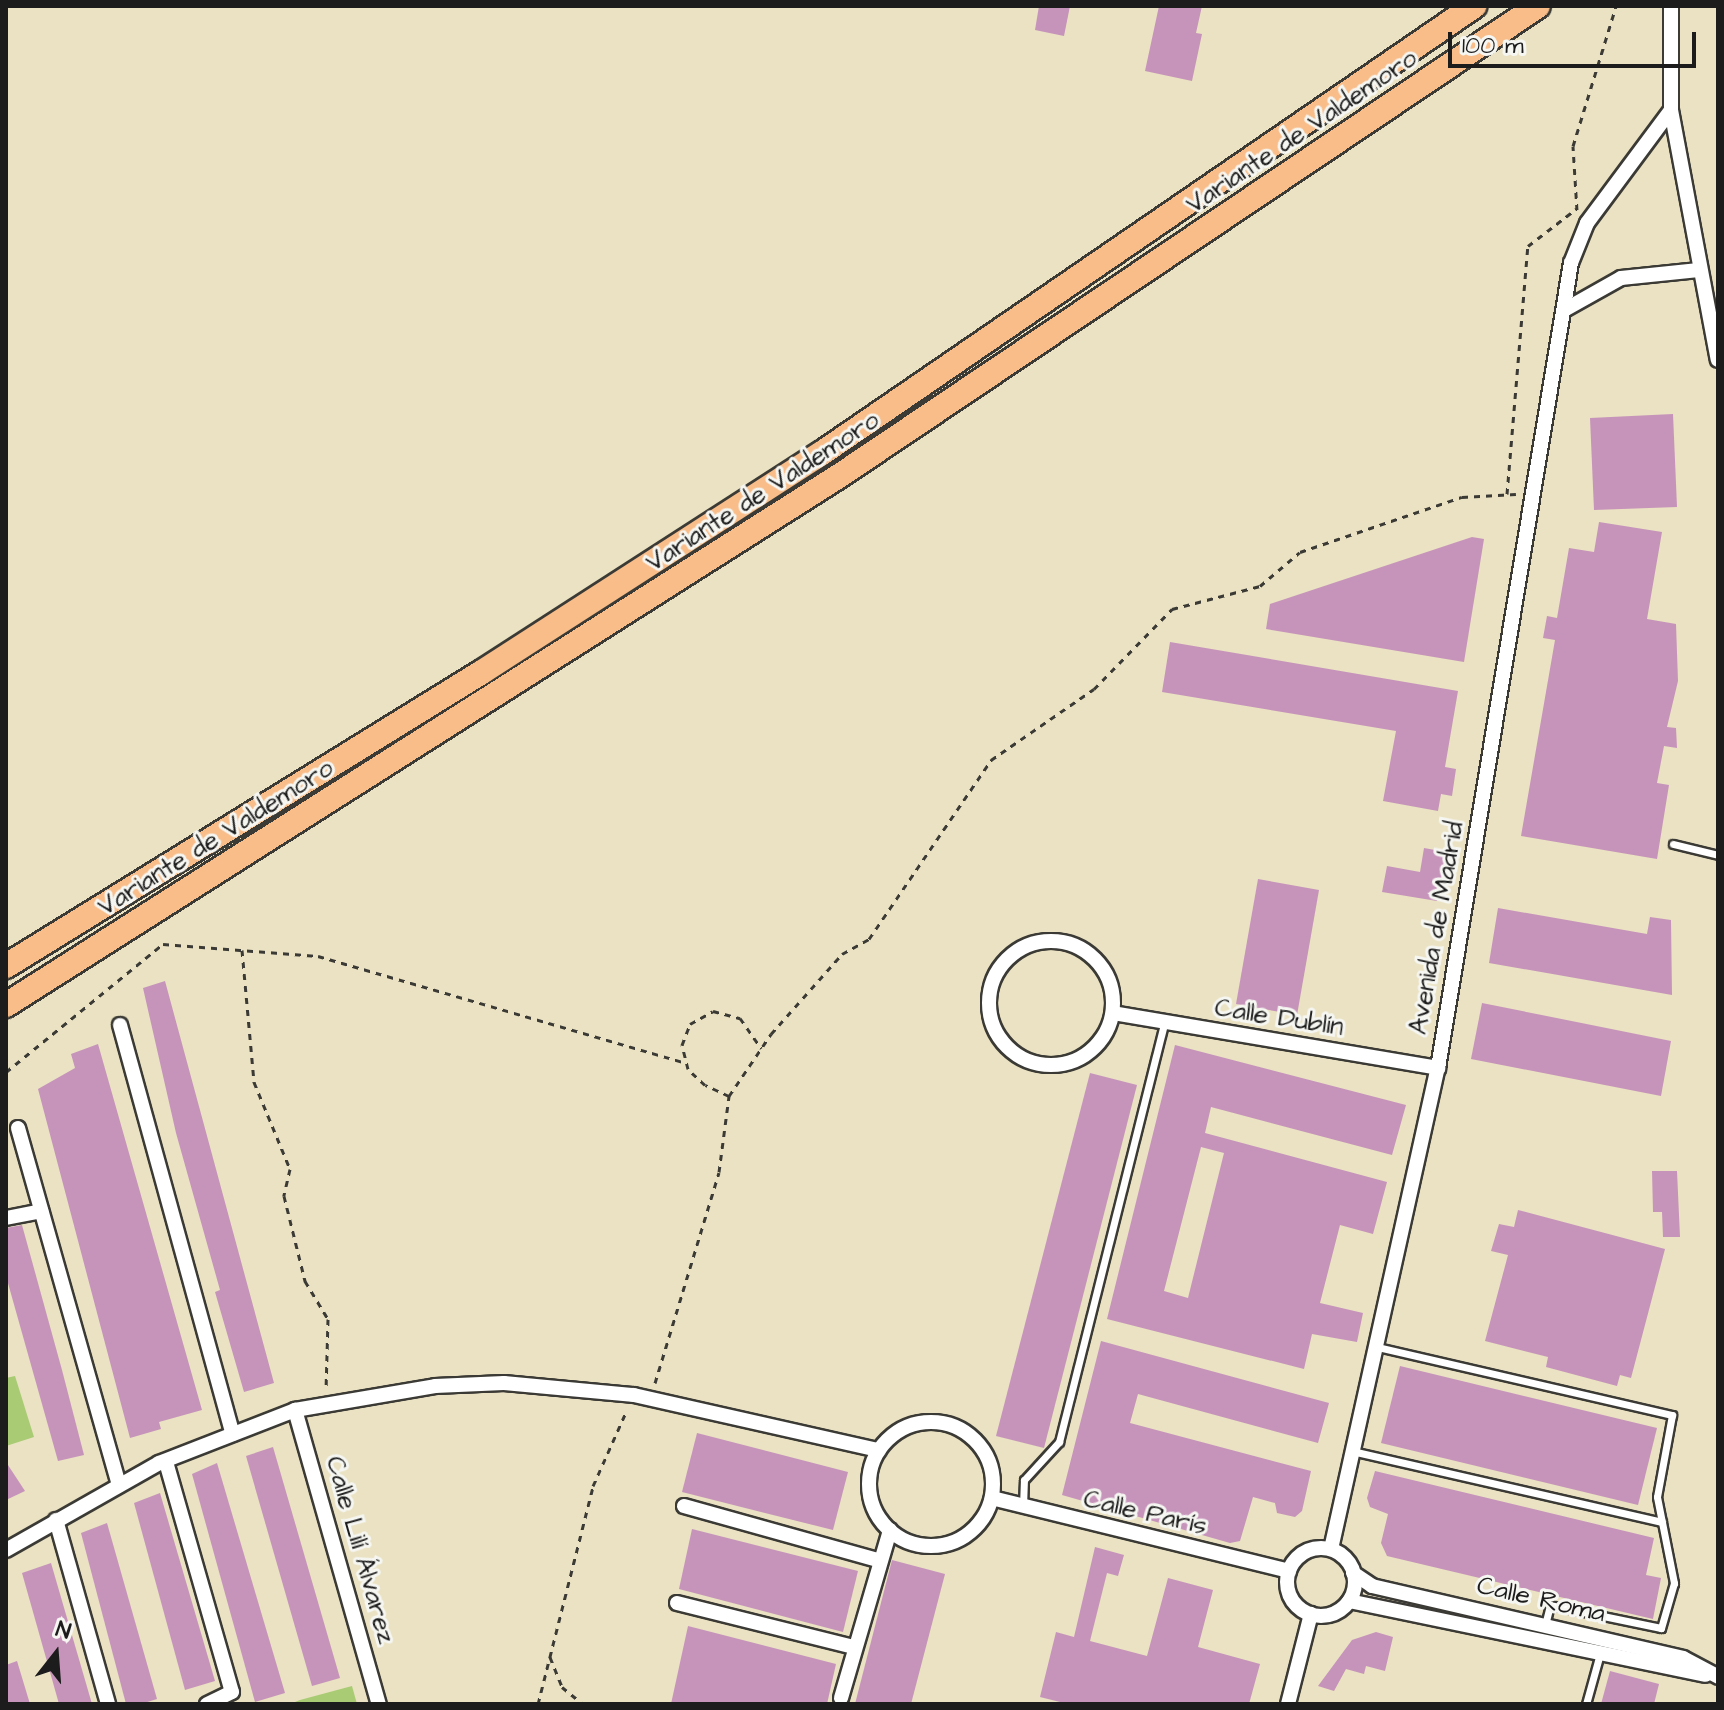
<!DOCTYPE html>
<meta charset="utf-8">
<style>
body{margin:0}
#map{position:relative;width:1724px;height:1710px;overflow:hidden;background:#eae2c2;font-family:"Architects Daughter",sans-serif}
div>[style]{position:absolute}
.green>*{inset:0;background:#a9cb74}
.building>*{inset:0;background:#c694ba}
.path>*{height:3px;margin-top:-1.5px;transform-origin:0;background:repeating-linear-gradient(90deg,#3b3a35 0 6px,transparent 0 12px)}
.roads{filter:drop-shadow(2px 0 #3b3a35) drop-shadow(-2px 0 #3b3a35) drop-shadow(0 2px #3b3a35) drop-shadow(0 -2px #3b3a35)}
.service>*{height:7px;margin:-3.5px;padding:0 3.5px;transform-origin:3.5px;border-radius:3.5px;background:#fff}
.minor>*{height:14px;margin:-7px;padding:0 7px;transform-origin:7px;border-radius:7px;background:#fff}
.minor>.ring{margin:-7px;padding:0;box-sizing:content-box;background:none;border:14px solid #fff;border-radius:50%}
.primary>*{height:24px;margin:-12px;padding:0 12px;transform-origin:12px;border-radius:12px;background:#f8bd89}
span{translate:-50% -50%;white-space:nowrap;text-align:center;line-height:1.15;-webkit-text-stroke:6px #f6f6f2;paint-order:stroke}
.street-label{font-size:26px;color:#1c1c1c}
.frame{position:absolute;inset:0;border:8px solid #1c1c1c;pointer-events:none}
.north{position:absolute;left:16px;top:1614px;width:80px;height:80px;-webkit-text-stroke:6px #f6f6f2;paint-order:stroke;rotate:17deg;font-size:22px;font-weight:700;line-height:32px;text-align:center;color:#1c1c1c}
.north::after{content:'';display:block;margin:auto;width:28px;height:36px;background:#1c1c1c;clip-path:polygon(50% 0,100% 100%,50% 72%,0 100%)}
.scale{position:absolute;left:1448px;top:32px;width:248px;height:36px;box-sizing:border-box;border:4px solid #1c1c1c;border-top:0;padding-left:10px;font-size:24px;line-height:28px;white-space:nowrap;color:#1c1c1c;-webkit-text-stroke:6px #f6f6f2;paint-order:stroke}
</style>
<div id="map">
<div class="green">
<i style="clip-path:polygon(15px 1376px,34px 1437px,6px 1446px,6px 1378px)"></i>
<i style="clip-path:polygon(352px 1686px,357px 1704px,290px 1704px,300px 1700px)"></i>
</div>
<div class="building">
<i style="clip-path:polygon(1039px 6px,1070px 6px,1064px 36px,1035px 30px)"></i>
<i style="clip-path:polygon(1159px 6px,1202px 6px,1196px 33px,1202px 34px,1192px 81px,1145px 71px)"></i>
<i style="clip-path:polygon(1673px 414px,1677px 507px,1594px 510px,1590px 418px)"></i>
<i style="clip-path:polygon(1599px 522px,1662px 532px,1647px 619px,1676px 624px,1678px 681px,1667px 727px,1676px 728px,1677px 748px,1664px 746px,1657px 783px,1669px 785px,1657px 859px,1521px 836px,1555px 640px,1543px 638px,1547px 616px,1557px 618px,1569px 548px,1594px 552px)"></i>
<i style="clip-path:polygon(1472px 537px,1484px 539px,1464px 662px,1266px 629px,1270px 604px)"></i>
<i style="clip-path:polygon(1170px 642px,1458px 691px,1445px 767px,1456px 769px,1452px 796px,1441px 794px,1438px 811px,1383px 801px,1396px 731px,1162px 692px)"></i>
<i style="clip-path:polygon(1424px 848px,1446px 852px,1437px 901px,1382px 892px,1387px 866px,1420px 872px)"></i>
<i style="clip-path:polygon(1258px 879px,1319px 890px,1297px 1015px,1236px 1004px)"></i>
<i style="clip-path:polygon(1498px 908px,1647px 934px,1650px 917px,1671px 920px,1672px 995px,1489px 963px)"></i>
<i style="clip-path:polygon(165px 981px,274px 1383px,244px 1392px,215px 1292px,220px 1290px,176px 1133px,143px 988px)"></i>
<i style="clip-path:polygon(1482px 1003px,1671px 1041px,1661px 1096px,1471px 1059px)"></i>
<i style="clip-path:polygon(98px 1044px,202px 1410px,159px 1422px,161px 1429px,130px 1438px,38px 1089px,75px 1068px,71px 1054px)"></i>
<i style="clip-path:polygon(evenodd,1175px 1045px,1406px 1105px,1392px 1155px,1211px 1107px,1205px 1133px,1387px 1182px,1373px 1234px,1340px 1225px,1320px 1303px,1363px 1313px,1357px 1342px,1312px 1334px,1304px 1369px,1107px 1319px,1175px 1045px,1201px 1147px,1224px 1153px,1188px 1298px,1164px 1291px,1201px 1147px)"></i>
<i style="clip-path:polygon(1090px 1073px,1137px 1085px,1044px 1448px,996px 1436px)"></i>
<i style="clip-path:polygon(1652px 1171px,1677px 1171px,1680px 1237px,1663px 1237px,1662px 1212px,1653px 1212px)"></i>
<i style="clip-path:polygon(1518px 1210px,1665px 1249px,1631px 1378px,1620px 1375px,1617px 1386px,1546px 1367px,1548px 1357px,1485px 1341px,1508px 1255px,1491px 1251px,1499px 1224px,1514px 1227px)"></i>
<i style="clip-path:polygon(22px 1225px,62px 1370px,84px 1455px,58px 1461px,6px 1276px,6px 1228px)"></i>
<i style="clip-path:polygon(1101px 1341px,1329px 1403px,1318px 1443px,1138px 1394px,1130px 1423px,1311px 1471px,1302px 1511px,1295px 1517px,1277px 1513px,1275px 1503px,1253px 1497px,1240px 1541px,1230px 1543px,1062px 1495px)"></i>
<i style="clip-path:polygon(1400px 1366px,1657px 1428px,1638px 1505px,1381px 1443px)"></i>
<i style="clip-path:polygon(697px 1433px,848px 1472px,833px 1530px,682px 1492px)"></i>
<i style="clip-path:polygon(273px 1447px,340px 1678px,312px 1686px,246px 1456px)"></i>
<i style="clip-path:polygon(6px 1462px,25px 1491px,6px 1500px)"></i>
<i style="clip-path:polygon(217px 1463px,285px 1693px,255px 1702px,192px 1474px)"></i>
<i style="clip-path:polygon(1375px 1471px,1654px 1538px,1646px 1575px,1661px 1578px,1653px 1619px,1387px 1556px,1381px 1543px,1388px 1514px,1370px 1507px,1367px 1498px)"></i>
<i style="clip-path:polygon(160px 1493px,215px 1681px,185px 1690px,134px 1503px)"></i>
<i style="clip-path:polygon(107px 1523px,157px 1699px,141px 1704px,126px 1704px,81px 1533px)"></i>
<i style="clip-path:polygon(692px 1529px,858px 1571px,843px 1632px,679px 1589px)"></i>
<i style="clip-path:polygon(1095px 1547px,1124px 1555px,1118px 1576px,1107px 1573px,1090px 1641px,1147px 1656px,1168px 1578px,1213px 1590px,1198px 1647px,1260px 1664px,1249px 1704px,1068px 1704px,1040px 1697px,1056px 1632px,1074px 1637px)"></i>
<i style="clip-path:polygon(892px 1560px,945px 1574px,911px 1704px,855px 1704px)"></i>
<i style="clip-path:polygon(51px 1563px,92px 1704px,59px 1704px,22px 1573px)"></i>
<i style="clip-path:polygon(688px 1626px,836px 1664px,827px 1704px,671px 1704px)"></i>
<i style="clip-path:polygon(1376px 1632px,1393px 1637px,1385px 1671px,1366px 1666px,1364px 1674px,1346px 1669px,1334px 1691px,1318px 1686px,1352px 1640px)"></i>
<i style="clip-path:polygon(17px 1661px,30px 1704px,6px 1704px,6px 1665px)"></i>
<i style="clip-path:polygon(1610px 1671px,1659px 1684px,1654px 1704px,1601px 1704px)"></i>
</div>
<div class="path">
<i style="left:1577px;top:210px;width:64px;rotate:-93.6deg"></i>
<i style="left:1573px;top:146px;width:146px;rotate:-72.9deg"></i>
<i style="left:1507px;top:494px;width:249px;rotate:-85.2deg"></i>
<i style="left:1528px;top:246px;width:61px;rotate:-37.6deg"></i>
<i style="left:242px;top:950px;width:133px;rotate:84.8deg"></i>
<i style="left:254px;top:1082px;width:94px;rotate:67.5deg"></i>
<i style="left:290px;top:1169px;width:28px;rotate:103deg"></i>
<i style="left:284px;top:1196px;width:88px;rotate:76.1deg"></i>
<i style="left:305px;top:1281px;width:44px;rotate:58.8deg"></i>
<i style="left:328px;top:1319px;width:70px;rotate:91.6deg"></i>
<i style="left:6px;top:1072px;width:203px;rotate:-39.2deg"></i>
<i style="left:163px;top:944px;width:155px;rotate:4.4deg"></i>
<i style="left:318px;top:956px;width:384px;rotate:16.2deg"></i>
<i style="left:729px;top:1096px;width:26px;rotate:-155deg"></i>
<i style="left:705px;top:1085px;width:23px;rotate:-137deg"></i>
<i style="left:688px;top:1069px;width:25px;rotate:-104deg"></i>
<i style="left:682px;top:1045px;width:22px;rotate:-69deg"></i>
<i style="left:690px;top:1024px;width:26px;rotate:-29deg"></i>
<i style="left:713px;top:1011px;width:28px;rotate:15deg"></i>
<i style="left:740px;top:1018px;width:37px;rotate:55deg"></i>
<i style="left:655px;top:1383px;width:220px;rotate:-73.1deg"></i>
<i style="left:719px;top:1172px;width:77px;rotate:-82.5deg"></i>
<i style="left:729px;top:1096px;width:75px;rotate:-55.9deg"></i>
<i style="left:771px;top:1034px;width:107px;rotate:-48.4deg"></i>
<i style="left:842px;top:954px;width:31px;rotate:-29deg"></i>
<i style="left:869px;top:939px;width:217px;rotate:-55.7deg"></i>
<i style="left:991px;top:760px;width:125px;rotate:-34.6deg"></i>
<i style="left:1094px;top:689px;width:112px;rotate:-45.7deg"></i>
<i style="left:1172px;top:609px;width:91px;rotate:-14.6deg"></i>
<i style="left:1260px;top:586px;width:52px;rotate:-40.4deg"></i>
<i style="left:1300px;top:552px;width:171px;rotate:-18.8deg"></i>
<i style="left:1462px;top:497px;width:54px;rotate:-3.2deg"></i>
<i style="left:550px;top:1657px;width:32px;rotate:68deg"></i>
<i style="left:562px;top:1687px;width:27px;rotate:39deg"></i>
<i style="left:538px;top:1704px;width:225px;rotate:-75.8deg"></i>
<i style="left:593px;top:1486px;width:83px;rotate:-65.9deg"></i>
</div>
<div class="roads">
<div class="service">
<i style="left:1673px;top:844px;width:46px;rotate:13.7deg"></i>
<i style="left:1377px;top:1347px;width:303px;rotate:13deg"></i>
<i style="left:1672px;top:1415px;width:83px;rotate:100.4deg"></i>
<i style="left:1657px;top:1497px;width:88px;rotate:78.8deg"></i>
<i style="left:1674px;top:1583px;width:47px;rotate:106.1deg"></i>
<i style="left:1661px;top:1628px;width:113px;rotate:-168.3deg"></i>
<i style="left:1550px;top:1605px;width:21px;rotate:104deg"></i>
<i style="left:1352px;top:1451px;width:318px;rotate:12.9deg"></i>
<i style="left:1023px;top:1507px;width:27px;rotate:-88deg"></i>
<i style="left:1024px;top:1480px;width:52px;rotate:-47.4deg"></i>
<i style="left:1059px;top:1442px;width:432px;rotate:-75.9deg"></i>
<i style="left:1586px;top:1704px;width:49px;rotate:-74.5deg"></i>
</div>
<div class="minor">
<i style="left:1671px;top:6px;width:104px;rotate:90deg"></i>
<i style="left:1671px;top:110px;width:254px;rotate:79.4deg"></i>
<i style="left:1566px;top:309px;width:63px;rotate:-29.4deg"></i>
<i style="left:1621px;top:278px;width:78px;rotate:-5.9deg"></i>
<i class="ring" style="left:989px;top:941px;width:110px;height:110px"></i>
<i style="left:1113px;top:1013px;width:330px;rotate:9.6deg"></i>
<i style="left:120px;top:1025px;width:424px;rotate:74.6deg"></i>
<i style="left:18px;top:1128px;width:371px;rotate:74.2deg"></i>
<i style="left:6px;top:1218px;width:36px;rotate:-11deg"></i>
<i style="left:295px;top:1410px;width:306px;rotate:74.1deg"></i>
<i class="ring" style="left:869px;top:1422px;width:110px;height:110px"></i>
<i style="left:166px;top:1462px;width:239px;rotate:74deg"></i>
<i style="left:232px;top:1692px;width:28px;rotate:154deg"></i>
<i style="left:992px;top:1498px;width:306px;rotate:13.8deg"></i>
<i style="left:684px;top:1506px;width:201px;rotate:15.6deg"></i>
<i style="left:56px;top:1520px;width:191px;rotate:74.2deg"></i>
<i class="ring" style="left:1287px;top:1548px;width:54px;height:54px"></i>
<i style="left:1331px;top:1549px;width:493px;rotate:-77.5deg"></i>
<i style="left:1438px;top:1068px;width:816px;rotate:-80.62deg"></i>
<i style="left:1571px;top:263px;width:43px;rotate:-68.2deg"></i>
<i style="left:1587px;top:223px;width:141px;rotate:-53.4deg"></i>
<i style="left:6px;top:1550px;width:176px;rotate:-29.6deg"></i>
<i style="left:159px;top:1463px;width:146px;rotate:-21.3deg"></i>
<i style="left:295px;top:1410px;width:142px;rotate:-9.7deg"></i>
<i style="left:435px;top:1386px;width:69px;rotate:-2.5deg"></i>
<i style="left:504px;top:1383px;width:131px;rotate:5.3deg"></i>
<i style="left:634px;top:1395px;width:251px;rotate:12.7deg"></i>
<i style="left:1353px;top:1573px;width:23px;rotate:34deg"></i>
<i style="left:1372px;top:1586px;width:319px;rotate:13deg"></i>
<i style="left:1683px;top:1658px;width:40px;rotate:28deg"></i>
<i style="left:1349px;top:1601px;width:364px;rotate:11.7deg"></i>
<i style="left:677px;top:1603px;width:181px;rotate:14deg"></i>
<i style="left:841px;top:1698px;width:175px;rotate:-73.7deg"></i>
<i style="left:1288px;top:1704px;width:93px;rotate:-75.7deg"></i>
</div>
<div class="primary">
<i style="left:6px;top:966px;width:559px;rotate:-31.7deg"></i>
<i style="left:482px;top:672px;width:404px;rotate:-32.8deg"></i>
<i style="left:822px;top:453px;width:791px;rotate:-34.43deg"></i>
<i style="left:6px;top:1005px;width:987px;rotate:-32.42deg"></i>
<i style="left:839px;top:476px;width:842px;rotate:-33.92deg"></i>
</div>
</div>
<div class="street-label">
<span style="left:1302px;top:132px;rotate:-34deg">Variante de Valdemoro</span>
<span style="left:763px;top:492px;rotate:-33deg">Variante de Valdemoro</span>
<span style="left:216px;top:838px;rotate:-32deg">Variante de Valdemoro</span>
<span style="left:1437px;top:928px;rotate:-80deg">Avenida de Madrid</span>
<span style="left:1279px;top:1018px;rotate:9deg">Calle Dublín</span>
<span style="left:1145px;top:1513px;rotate:13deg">Calle París</span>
<span style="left:360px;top:1550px;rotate:74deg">Calle Lilí Álvarez</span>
<span style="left:1541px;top:1600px;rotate:13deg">Calle Roma</span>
</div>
<div class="frame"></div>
<div class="north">N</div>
<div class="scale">100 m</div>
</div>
